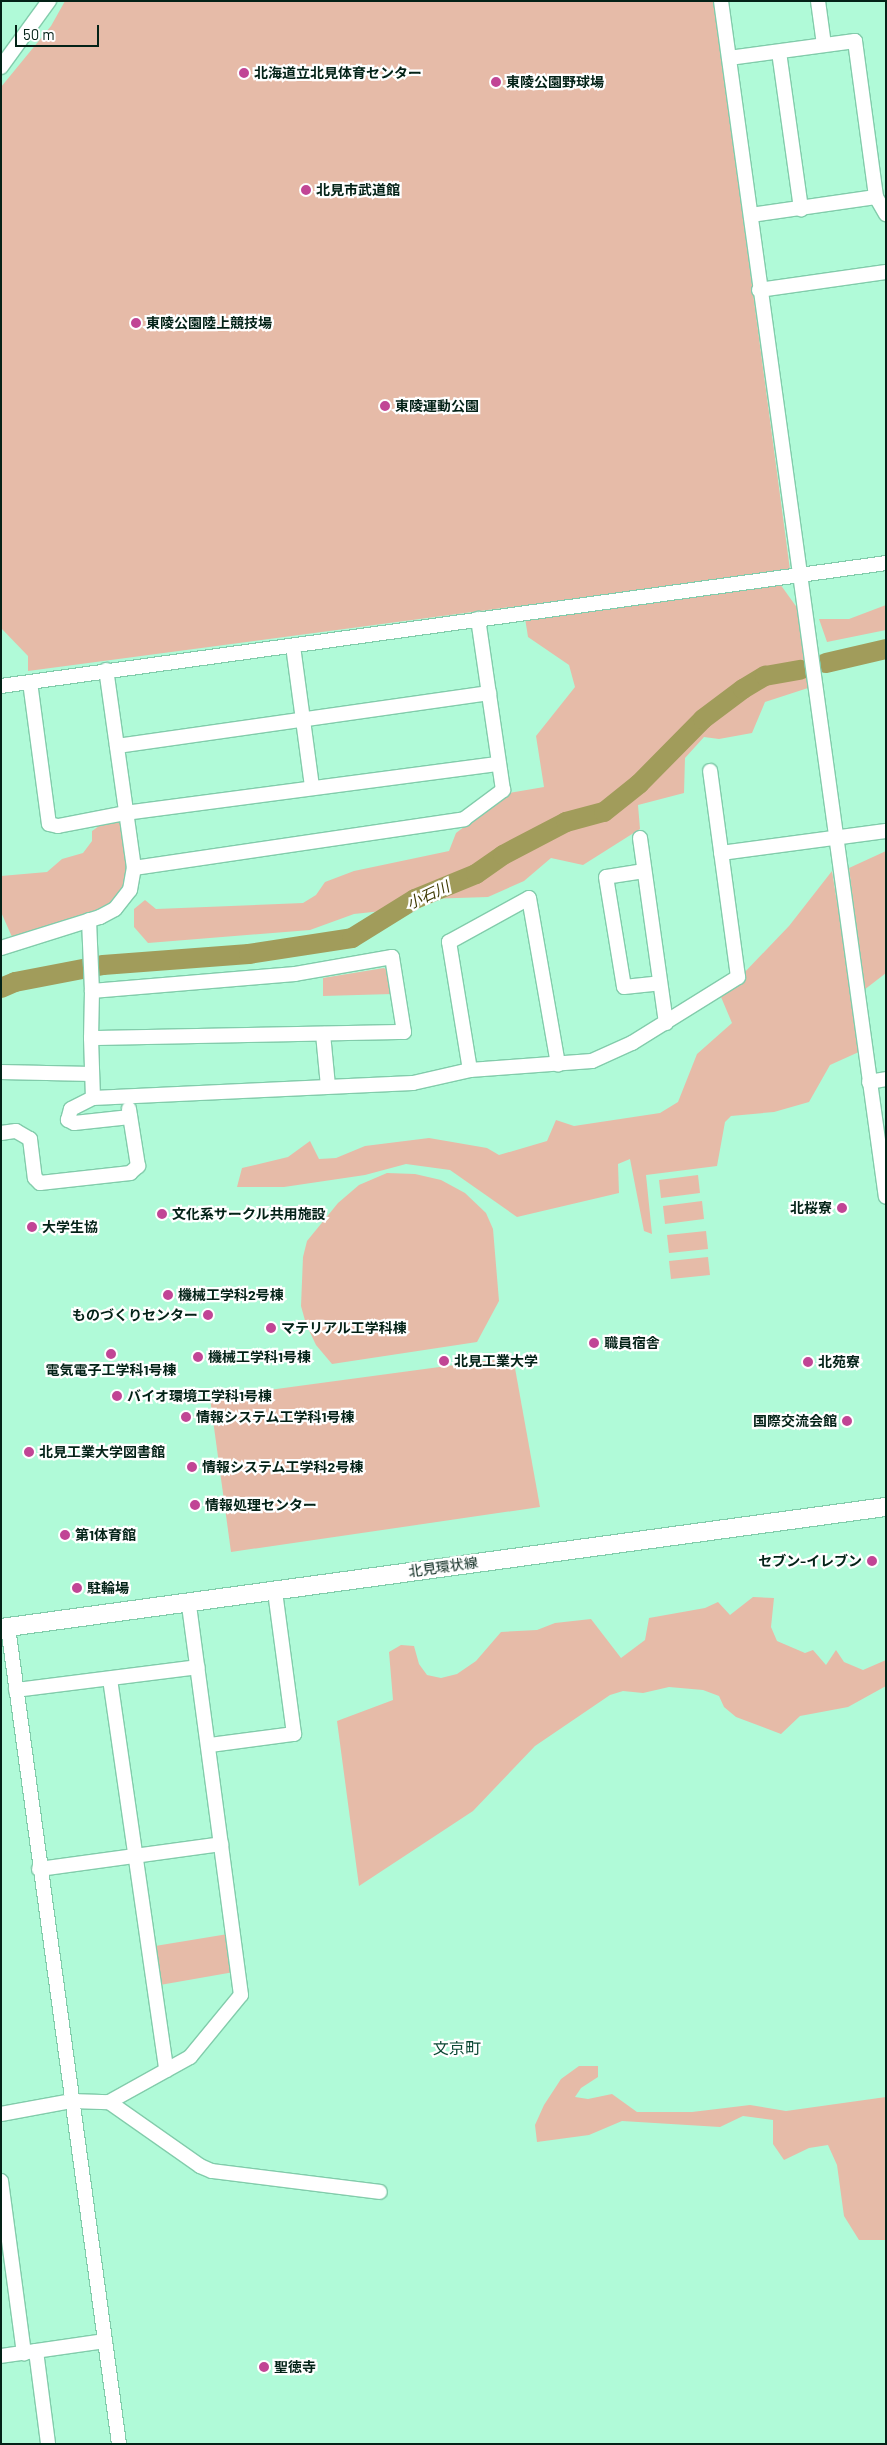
<!DOCTYPE html>
<meta charset="utf-8">
<style>
body{margin:0}
#map{position:relative;width:887px;height:2445px;overflow:hidden;background:#b0fad8;font-family:Barlow,"Noto Sans JP",sans-serif}
div>[style]{position:absolute}
.green>*{inset:0;background:#e6bba8}
.river>*{height:20px;margin:-10px;padding:0 10px;transform-origin:10px;border-radius:10px;background:#a19c5b}
.roads{filter:drop-shadow(1px 0 #82ccab) drop-shadow(-1px 0 #82ccab) drop-shadow(0 1px #82ccab) drop-shadow(0 -1px #82ccab)}
.minor>*{height:14px;margin:-7px;padding:0 7px;transform-origin:7px;border-radius:7px;background:#fff}
.major>*{height:18px;margin:-9px;padding:0 9px;transform-origin:9px;border-radius:9px;background:#fff}
.dots>*{width:14px;height:14px;translate:-50% -50%;box-sizing:border-box;border:2px solid #fff;border-radius:50%}
span{translate:-50% -50%;white-space:nowrap;text-align:center;line-height:1.15;-webkit-text-stroke:4.5px #fff;paint-order:stroke}
.poi-label{font-size:14px;color:#032217;font-weight:700}
.left{translate:0 -50%;text-align:left}
.right{translate:-100% -50%;text-align:right}
.street-label{font-size:14px;color:#032217}
.water-label{font-size:15px;color:#3d3902;font-style:italic}
.quarter-label{font-size:16px;color:#0a4733}
.frame{position:absolute;inset:0;border:2px solid #032217;pointer-events:none}
.scale{position:absolute;left:15px;top:25px;width:84px;height:22px;box-sizing:border-box;border:2px solid #032217;border-top:0;padding-left:6px;font-size:15px;line-height:18px;white-space:nowrap;color:#032217;-webkit-text-stroke:4px #fff;paint-order:stroke}
</style>
<div id="map">
<div class="green">
<i style="clip-path:polygon(65px 1px,714px 1px,790px 570px,28px 671px,28px 656px,1px 628px,1px 87px,51px 26px)"></i>
<i style="clip-path:polygon(780px 584px,798px 609px,808px 688px,765px 702px,752px 733px,719px 739px,704px 737px,685px 758px,684px 793px,638px 805px,640px 829px,583px 865px,551px 858px,524px 881px,488px 897px,426px 899px,391px 910px,354px 914px,310px 930px,148px 943px,134px 927px,134px 909px,145px 900px,156px 909px,303px 903px,316px 895px,325px 882px,354px 871px,449px 851px,456px 833px,509px 793px,544px 787px,536px 736px,575px 687px,569px 665px,528px 637px,525px 618px)"></i>
<i style="clip-path:polygon(886px 605px,886px 630px,827px 642px,819px 619px,849px 619px)"></i>
<i style="clip-path:polygon(123px 822px,129px 865px,124px 888px,110px 906px,12px 937px,1px 912px,1px 876px,47px 872px,62px 859px,83px 853px,92px 841px,92px 831px,102px 824px)"></i>
<i style="clip-path:polygon(886px 851px,886px 973px,864px 990px,849px 868px)"></i>
<i style="clip-path:polygon(832px 871px,861px 1051px,830px 1065px,809px 1102px,774px 1112px,731px 1116px,725px 1122px,717px 1166px,646px 1175px,652px 1234px,644px 1231px,630px 1159px,618px 1164px,619px 1193px,517px 1217px,450px 1170px,406px 1164px,365px 1175px,284px 1187px,237px 1187px,242px 1168px,288px 1157px,310px 1141px,319px 1159px,336px 1158px,365px 1146px,429px 1138px,487px 1148px,499px 1155px,547px 1141px,556px 1120px,574px 1126px,660px 1113px,678px 1102px,697px 1054px,732px 1023px,721px 997px,789px 926px)"></i>
<i style="clip-path:polygon(384px 968px,388px 971px,392px 994px,323px 996px,323px 978px)"></i>
<i style="clip-path:polygon(387px 1173px,415px 1174px,441px 1180px,465px 1193px,486px 1213px,493px 1229px,499px 1301px,477px 1342px,332px 1364px,316px 1345px,306px 1324px,301px 1306px,303px 1257px,307px 1241px,338px 1203px,359px 1185px)"></i>
<i style="clip-path:polygon(698px 1175px,700px 1193px,661px 1198px,659px 1180px)"></i>
<i style="clip-path:polygon(702px 1201px,704px 1219px,665px 1224px,663px 1206px)"></i>
<i style="clip-path:polygon(706px 1231px,708px 1249px,669px 1253px,667px 1235px)"></i>
<i style="clip-path:polygon(708px 1257px,710px 1275px,671px 1279px,669px 1261px)"></i>
<i style="clip-path:polygon(513px 1357px,540px 1507px,231px 1552px,210px 1398px)"></i>
<i style="clip-path:polygon(753px 1597px,774px 1598px,771px 1627px,777px 1641px,805px 1653px,813px 1650px,826px 1665px,836px 1650px,844px 1662px,863px 1670px,886px 1660px,886px 1686px,848px 1707px,800px 1716px,781px 1734px,736px 1717px,724px 1707px,719px 1696px,703px 1690px,669px 1687px,643px 1693px,623px 1691px,610px 1695px,535px 1746px,473px 1811px,359px 1886px,337px 1721px,393px 1700px,389px 1652px,401px 1645px,414px 1646px,419px 1664px,427px 1675px,441px 1678px,457px 1674px,476px 1661px,501px 1632px,537px 1630px,555px 1623px,591px 1619px,621px 1658px,645px 1640px,649px 1618px,705px 1608px,718px 1602px,730px 1615px)"></i>
<i style="clip-path:polygon(228px 1934px,234px 1972px,160px 1985px,155px 1946px)"></i>
<i style="clip-path:polygon(579px 2066px,598px 2066px,598px 2077px,581px 2088px,575px 2097px,588px 2099px,612px 2094px,637px 2112px,692px 2112px,750px 2105px,786px 2111px,886px 2097px,886px 2240px,859px 2240px,844px 2216px,837px 2165px,828px 2145px,809px 2148px,784px 2160px,773px 2144px,773px 2120px,743px 2116px,720px 2127px,622px 2121px,589px 2135px,537px 2142px,535px 2125px,544px 2105px,561px 2079px)"></i>
</div>
<div class="river">
<i style="left:826px;top:663px;width:62px;rotate:-13.1deg"></i>
<i style="left:1px;top:988px;width:15px;rotate:-23deg"></i>
<i style="left:15px;top:982px;width:90px;rotate:-10.9deg"></i>
<i style="left:103px;top:965px;width:146px;rotate:-4.3deg"></i>
<i style="left:249px;top:954px;width:104px;rotate:-8.8deg"></i>
<i style="left:352px;top:938px;width:74px;rotate:-31.8deg"></i>
<i style="left:415px;top:899px;width:66px;rotate:-22.3deg"></i>
<i style="left:476px;top:874px;width:33px;rotate:-35deg"></i>
<i style="left:503px;top:855px;width:71px;rotate:-27.6deg"></i>
<i style="left:566px;top:822px;width:39px;rotate:-15deg"></i>
<i style="left:604px;top:812px;width:45px;rotate:-38.7deg"></i>
<i style="left:639px;top:784px;width:91px;rotate:-45.4deg"></i>
<i style="left:703px;top:719px;width:50px;rotate:-36.9deg"></i>
<i style="left:743px;top:689px;width:26px;rotate:-31deg"></i>
<i style="left:765px;top:676px;width:36px;rotate:-10deg"></i>
</div>
<div class="roads">
<div class="minor">
<i style="left:721px;top:1px;width:1207px;rotate:82.15deg"></i>
<i style="left:818px;top:1px;width:44px;rotate:82.2deg"></i>
<i style="left:779px;top:52px;width:159px;rotate:82deg"></i>
<i style="left:729px;top:58px;width:127px;rotate:-7.7deg"></i>
<i style="left:855px;top:41px;width:157px;rotate:82.3deg"></i>
<i style="left:876px;top:197px;width:20px;rotate:60deg"></i>
<i style="left:1px;top:67px;width:82px;rotate:-54deg"></i>
<i style="left:751px;top:215px;width:126px;rotate:-8.2deg"></i>
<i style="left:759px;top:290px;width:128px;rotate:-8.1deg"></i>
<i style="left:293px;top:646px;width:142px;rotate:82.3deg"></i>
<i style="left:30px;top:682px;width:143px;rotate:82.4deg"></i>
<i style="left:49px;top:824px;width:9px;rotate:13deg"></i>
<i style="left:58px;top:826px;width:68px;rotate:-11deg"></i>
<i style="left:125px;top:813px;width:377px;rotate:-7.5deg"></i>
<i style="left:1px;top:686px;width:894px;rotate:-7.91deg"></i>
<i style="left:117px;top:746px;width:376px;rotate:-8.1deg"></i>
<i style="left:640px;top:838px;width:187px;rotate:82deg"></i>
<i style="left:721px;top:853px;width:166px;rotate:-7.6deg"></i>
<i style="left:134px;top:868px;width:334px;rotate:-8.4deg"></i>
<i style="left:464px;top:819px;width:49px;rotate:-36.6deg"></i>
<i style="left:503px;top:790px;width:173px;rotate:-98.3deg"></i>
<i style="left:644px;top:871px;width:38px;rotate:171deg"></i>
<i style="left:606px;top:877px;width:111px;rotate:80.7deg"></i>
<i style="left:624px;top:987px;width:36px;rotate:-6deg"></i>
<i style="left:89px;top:920px;width:71px;rotate:87.6deg"></i>
<i style="left:1px;top:948px;width:104px;rotate:-17.4deg"></i>
<i style="left:100px;top:917px;width:17px;rotate:-28deg"></i>
<i style="left:115px;top:909px;width:24px;rotate:-52deg"></i>
<i style="left:130px;top:890px;width:22px;rotate:-80deg"></i>
<i style="left:134px;top:868px;width:200px;rotate:-98deg"></i>
<i style="left:323px;top:1034px;width:52px;rotate:84.5deg"></i>
<i style="left:91px;top:1038px;width:313px;rotate:-1.1deg"></i>
<i style="left:404px;top:1032px;width:76px;rotate:-99.1deg"></i>
<i style="left:392px;top:957px;width:98px;rotate:170.1deg"></i>
<i style="left:295px;top:974px;width:204px;rotate:175.2deg"></i>
<i style="left:92px;top:991px;width:47px;rotate:91.2deg"></i>
<i style="left:91px;top:1038px;width:60px;rotate:88.1deg"></i>
<i style="left:470px;top:1070px;width:130px;rotate:-99.3deg"></i>
<i style="left:449px;top:942px;width:91px;rotate:-28.8deg"></i>
<i style="left:529px;top:898px;width:169px;rotate:80.1deg"></i>
<i style="left:1px;top:1072px;width:91px;rotate:1.3deg"></i>
<i style="left:869px;top:1082px;width:17px;rotate:-10deg"></i>
<i style="left:130px;top:1117px;width:56px;rotate:173.9deg"></i>
<i style="left:74px;top:1123px;width:7px;rotate:-153deg"></i>
<i style="left:68px;top:1120px;width:11px;rotate:-75deg"></i>
<i style="left:71px;top:1109px;width:25px;rotate:-27deg"></i>
<i style="left:93px;top:1098px;width:320px;rotate:-2.7deg"></i>
<i style="left:413px;top:1083px;width:58px;rotate:-12.8deg"></i>
<i style="left:470px;top:1070px;width:122px;rotate:-4.2deg"></i>
<i style="left:592px;top:1061px;width:44px;rotate:-24.2deg"></i>
<i style="left:632px;top:1043px;width:125px;rotate:-31.9deg"></i>
<i style="left:738px;top:977px;width:208px;rotate:-97.7deg"></i>
<i style="left:1px;top:1133px;width:15px;rotate:-8deg"></i>
<i style="left:16px;top:1131px;width:16px;rotate:30deg"></i>
<i style="left:30px;top:1139px;width:39px;rotate:83deg"></i>
<i style="left:35px;top:1178px;width:7px;rotate:45deg"></i>
<i style="left:40px;top:1183px;width:91px;rotate:-6.3deg"></i>
<i style="left:130px;top:1173px;width:11px;rotate:-41deg"></i>
<i style="left:138px;top:1166px;width:58px;rotate:-99deg"></i>
<i style="left:8px;top:1627px;width:825px;rotate:82.26deg"></i>
<i style="left:110px;top:1679px;width:395px;rotate:81.8deg"></i>
<i style="left:16px;top:1690px;width:183px;rotate:-7.2deg"></i>
<i style="left:210px;top:1745px;width:85px;rotate:-7.5deg"></i>
<i style="left:294px;top:1734px;width:144px;rotate:-97.6deg"></i>
<i style="left:39px;top:1869px;width:184px;rotate:-7.8deg"></i>
<i style="left:109px;top:2102px;width:111px;rotate:35.1deg"></i>
<i style="left:200px;top:2166px;width:13px;rotate:23deg"></i>
<i style="left:212px;top:2171px;width:169px;rotate:7.1deg"></i>
<i style="left:1px;top:2114px;width:71px;rotate:-10.5deg"></i>
<i style="left:71px;top:2101px;width:38px;rotate:2deg"></i>
<i style="left:109px;top:2102px;width:93px;rotate:-29.1deg"></i>
<i style="left:190px;top:2057px;width:80px;rotate:-50.6deg"></i>
<i style="left:241px;top:1995px;width:395px;rotate:-97.6deg"></i>
<i style="left:1px;top:2181px;width:174px;rotate:82.4deg"></i>
<i style="left:36px;top:2351px;width:94px;rotate:82.6deg"></i>
<i style="left:1px;top:2356px;width:105px;rotate:-8.2deg"></i>
</div>
<div class="major">
<i style="left:1px;top:1628px;width:893px;rotate:-7.79deg"></i>
</div>
</div>
<div class="dots">
<i style="left:244px;top:73px;background:#c14595"></i>
<i style="left:496px;top:82px;background:#c14595"></i>
<i style="left:306px;top:190px;background:#c14595"></i>
<i style="left:136px;top:323px;background:#c14595"></i>
<i style="left:385px;top:406px;background:#c14595"></i>
<i style="left:842px;top:1208px;background:#c14595"></i>
<i style="left:162px;top:1214px;background:#c14595"></i>
<i style="left:32px;top:1227px;background:#c14595"></i>
<i style="left:168px;top:1295px;background:#c14595"></i>
<i style="left:208px;top:1315px;background:#c14595"></i>
<i style="left:271px;top:1328px;background:#c14595"></i>
<i style="left:594px;top:1343px;background:#c14595"></i>
<i style="left:111px;top:1354px;background:#c14595"></i>
<i style="left:198px;top:1357px;background:#c14595"></i>
<i style="left:444px;top:1361px;background:#c14595"></i>
<i style="left:808px;top:1362px;background:#c14595"></i>
<i style="left:117px;top:1396px;background:#c14595"></i>
<i style="left:186px;top:1417px;background:#c14595"></i>
<i style="left:847px;top:1421px;background:#c14595"></i>
<i style="left:29px;top:1452px;background:#c14595"></i>
<i style="left:192px;top:1467px;background:#c14595"></i>
<i style="left:195px;top:1505px;background:#c14595"></i>
<i style="left:65px;top:1535px;background:#c14595"></i>
<i style="left:872px;top:1561px;background:#c14595"></i>
<i style="left:77px;top:1588px;background:#c14595"></i>
<i style="left:264px;top:2367px;background:#c14595"></i>
</div>
<div class="poi-label">
<span class="left" style="left:254px;top:73px">北海道立北見体育センター</span>
<span class="left" style="left:506px;top:82px">東陵公園野球場</span>
<span class="left" style="left:316px;top:190px">北見市武道館</span>
<span class="left" style="left:146px;top:323px">東陵公園陸上競技場</span>
<span class="left" style="left:395px;top:406px">東陵運動公園</span>
<span class="right" style="left:832px;top:1208px">北桜寮</span>
<span class="left" style="left:172px;top:1214px">文化系サークル共用施設</span>
<span class="left" style="left:42px;top:1227px">大学生協</span>
<span class="left" style="left:178px;top:1295px">機械工学科2号棟</span>
<span class="right" style="left:198px;top:1315px">ものづくりセンター</span>
<span class="left" style="left:281px;top:1328px">マテリアル工学科棟</span>
<span class="left" style="left:604px;top:1343px">職員宿舎</span>
<span class="left" style="left:208px;top:1357px">機械工学科1号棟</span>
<span class="left" style="left:454px;top:1361px">北見工業大学</span>
<span class="left" style="left:818px;top:1362px">北苑寮</span>
<span style="left:111px;top:1370px">電気電子工学科1号棟</span>
<span class="left" style="left:127px;top:1396px">バイオ環境工学科1号棟</span>
<span class="left" style="left:196px;top:1417px">情報システム工学科1号棟</span>
<span class="right" style="left:837px;top:1421px">国際交流会館</span>
<span class="left" style="left:39px;top:1452px">北見工業大学図書館</span>
<span class="left" style="left:202px;top:1467px">情報システム工学科2号棟</span>
<span class="left" style="left:205px;top:1505px">情報処理センター</span>
<span class="left" style="left:75px;top:1535px">第1体育館</span>
<span class="right" style="left:862px;top:1561px">セブン-イレブン</span>
<span class="left" style="left:87px;top:1588px">駐輪場</span>
<span class="left" style="left:274px;top:2367px">聖徳寺</span>
</div>
<div class="street-label">
<span style="left:443px;top:1567px;rotate:-8deg">北見環状線</span>
</div>
<div class="water-label">
<span style="left:428px;top:895px;rotate:-25deg">小石川</span>
</div>
<div class="quarter-label">
<span style="left:457px;top:2048px">文京町</span>
</div>
<div class="frame"></div>
<div class="scale">50 m</div>
</div>
